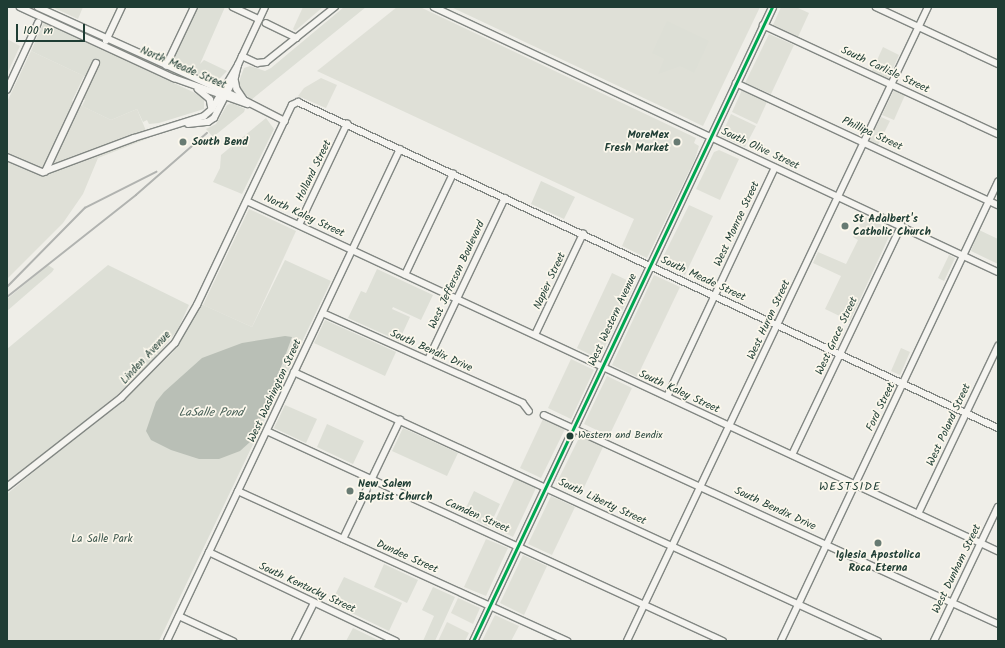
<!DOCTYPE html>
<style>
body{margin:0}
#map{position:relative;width:1005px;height:648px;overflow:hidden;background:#efeee8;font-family:Kalam,sans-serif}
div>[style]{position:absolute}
.built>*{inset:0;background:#dfe0d7}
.green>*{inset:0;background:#dddfd6}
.water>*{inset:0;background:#b9bfb6}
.roads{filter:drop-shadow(1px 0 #828783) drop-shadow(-1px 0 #828783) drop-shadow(0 1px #828783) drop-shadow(0 -1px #828783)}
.minor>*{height:5.5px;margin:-2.75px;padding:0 2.75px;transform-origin:2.75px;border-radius:2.75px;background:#f5f4f0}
.major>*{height:7px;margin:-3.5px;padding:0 3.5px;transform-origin:3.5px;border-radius:3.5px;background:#f5f4f0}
.rail>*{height:1.5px;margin:-0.75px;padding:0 0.75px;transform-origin:0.75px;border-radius:0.75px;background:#b1b3b0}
.bus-1>*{height:3px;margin:-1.5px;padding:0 1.5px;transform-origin:1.5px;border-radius:1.5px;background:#00a651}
.dots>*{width:11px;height:11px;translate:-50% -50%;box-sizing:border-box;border:2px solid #fbf7ec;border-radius:50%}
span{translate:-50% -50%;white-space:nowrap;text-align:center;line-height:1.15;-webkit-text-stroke:3.5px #fbf7ec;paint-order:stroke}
.bus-label{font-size:10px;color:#1f3d34}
.left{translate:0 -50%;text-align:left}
.street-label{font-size:11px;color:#1f3d34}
.poi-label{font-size:11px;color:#1f3d34;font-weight:700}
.right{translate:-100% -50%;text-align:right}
.park-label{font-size:11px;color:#425b52}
.water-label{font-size:12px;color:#465e55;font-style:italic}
.neighbourhood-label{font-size:12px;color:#1f3d34;letter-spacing:1px}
.frame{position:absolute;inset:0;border:8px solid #1f3d34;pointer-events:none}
.scale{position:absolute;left:16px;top:24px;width:69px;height:18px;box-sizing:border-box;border:2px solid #1f3d34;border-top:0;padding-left:5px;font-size:12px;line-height:14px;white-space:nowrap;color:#1f3d34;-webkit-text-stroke:3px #fbf7ec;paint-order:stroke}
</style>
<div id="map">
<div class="built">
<i style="clip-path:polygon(52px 7px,83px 7px,78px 19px)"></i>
<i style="clip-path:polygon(303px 7px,323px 7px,295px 31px,293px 29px)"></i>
<i style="clip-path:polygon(397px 7px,420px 7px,696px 138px,694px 143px,699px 146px,695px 159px,647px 258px,622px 246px,634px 219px,317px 71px)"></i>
<i style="clip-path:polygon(451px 7px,760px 7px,703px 126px)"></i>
<i style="clip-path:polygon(781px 7px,796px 7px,809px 13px,798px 37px,773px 25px)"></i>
<i style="clip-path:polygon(769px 34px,794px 45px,771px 94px,745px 83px)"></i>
<i style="clip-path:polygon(7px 39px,20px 46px,7px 74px)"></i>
<i style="clip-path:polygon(883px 47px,899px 55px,888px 79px,872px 71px)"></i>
<i style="clip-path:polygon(31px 51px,84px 76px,72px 101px,111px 120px,137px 109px,149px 138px,98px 158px,83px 194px,63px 223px,7px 279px,7px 102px)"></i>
<i style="clip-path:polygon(321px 78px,337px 85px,326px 108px,298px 96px,304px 88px)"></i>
<i style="clip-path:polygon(742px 90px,767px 102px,757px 124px,732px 112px)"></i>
<i style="clip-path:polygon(894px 90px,905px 95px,894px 120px,882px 115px)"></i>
<i style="clip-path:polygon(731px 114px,756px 126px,745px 147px,721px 136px)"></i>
<i style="clip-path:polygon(881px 117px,890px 121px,878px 145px,869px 141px)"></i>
<i style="clip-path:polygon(719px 150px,739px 159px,720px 200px,696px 189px,714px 152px)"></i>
<i style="clip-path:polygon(689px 205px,713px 216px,685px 275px,660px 263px)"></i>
<i style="clip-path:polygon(249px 209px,296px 231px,252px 327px,203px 305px)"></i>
<i style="clip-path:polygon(864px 216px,892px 230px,850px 321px,825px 309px,841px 276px,813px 263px,818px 252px,846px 264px,858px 240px,853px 237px)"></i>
<i style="clip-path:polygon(949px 255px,955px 258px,944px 281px,938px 278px)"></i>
<i style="clip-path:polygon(612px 273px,635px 284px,599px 359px,577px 348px)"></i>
<i style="clip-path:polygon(654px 275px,680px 287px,637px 377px,612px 365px)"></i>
<i style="clip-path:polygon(901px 348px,910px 352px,900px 375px,891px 371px)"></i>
<i style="clip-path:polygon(571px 359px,594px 370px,571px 419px,548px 408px)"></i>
<i style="clip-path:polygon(607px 376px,632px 388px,609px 436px,584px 424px)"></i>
<i style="clip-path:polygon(543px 419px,565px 429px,541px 478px,520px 468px)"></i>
<i style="clip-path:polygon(580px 436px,603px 447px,580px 496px,556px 484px)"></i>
<i style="clip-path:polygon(515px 478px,536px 488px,513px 537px,492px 527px)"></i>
<i style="clip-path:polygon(551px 496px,575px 507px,552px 555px,528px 544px)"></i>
<i style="clip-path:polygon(486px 539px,508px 548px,486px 596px,464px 587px)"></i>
<i style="clip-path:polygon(523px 555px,547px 566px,524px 615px,500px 603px)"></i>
<i style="clip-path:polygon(458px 598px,480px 608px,473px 624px,451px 613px)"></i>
<i style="clip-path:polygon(495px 615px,519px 626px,511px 641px,482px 641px)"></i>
<i style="clip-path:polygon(447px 622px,469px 633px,465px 641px,438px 641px)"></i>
</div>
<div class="green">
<i style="clip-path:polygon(198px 7px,225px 7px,200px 64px,204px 60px,227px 71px,218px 80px,211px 81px,170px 63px)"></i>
<i style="clip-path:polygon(344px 7px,366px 7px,251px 100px,241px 90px,238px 84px,244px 68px,250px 66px,265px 71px,271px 68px)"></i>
<i style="clip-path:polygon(667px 21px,709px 41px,694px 73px,680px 66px,658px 74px,664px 59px,652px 53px)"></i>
<i style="clip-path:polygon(44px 22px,193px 92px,204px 99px,204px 109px,159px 123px,149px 124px,147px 120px,143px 122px,137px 109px,111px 120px,82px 106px,85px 100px,83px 98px,98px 65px,93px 61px,86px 77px,31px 51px)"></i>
<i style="clip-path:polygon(110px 44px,199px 83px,199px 84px,179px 78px)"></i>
<i style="clip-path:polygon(232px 103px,245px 109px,244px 112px,213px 137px,206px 129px,216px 124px,227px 105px)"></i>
<i style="clip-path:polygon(266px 118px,274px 129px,242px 194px,213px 182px,220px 168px,221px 155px)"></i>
<i style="clip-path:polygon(541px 181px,575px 197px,564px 219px,531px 204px)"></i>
<i style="clip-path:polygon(979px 230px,998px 239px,998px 264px,971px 251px)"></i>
<i style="clip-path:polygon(285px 260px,331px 281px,159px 641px,7px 641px,7px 494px,141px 383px,173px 352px,201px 304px,252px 327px)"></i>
<i style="clip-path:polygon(48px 265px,54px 269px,52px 272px,7px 311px,7px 299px)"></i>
<i style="clip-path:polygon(108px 265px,189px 305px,177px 331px,147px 367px,116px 396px,7px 483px,7px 349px)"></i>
<i style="clip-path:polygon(377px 269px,433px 295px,421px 320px,393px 307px,392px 309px,410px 317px,399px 341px,348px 318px,361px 291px,366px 293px)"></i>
<i style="clip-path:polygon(325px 320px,396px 352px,385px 376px,314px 343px)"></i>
<i style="clip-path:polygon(285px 405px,317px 419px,306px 443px,274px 428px)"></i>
<i style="clip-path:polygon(327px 424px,364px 441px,353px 464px,317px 447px)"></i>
<i style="clip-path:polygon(403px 428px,458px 453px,447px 476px,392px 451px)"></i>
<i style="clip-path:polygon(474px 491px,500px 504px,489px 527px,463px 514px)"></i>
<i style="clip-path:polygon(384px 564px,418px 580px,407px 603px,374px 587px)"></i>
<i style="clip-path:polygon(344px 577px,402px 603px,389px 631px,331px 603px)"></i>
<i style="clip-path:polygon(433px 587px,455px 597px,435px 641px,423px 641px,434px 616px,422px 610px)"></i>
<i style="clip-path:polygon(353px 628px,380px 641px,346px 641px)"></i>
</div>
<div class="water">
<i style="clip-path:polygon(285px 336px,292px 337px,270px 397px,250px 442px,240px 451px,219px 459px,199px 459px,171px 450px,151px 440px,146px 431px,156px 402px,164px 392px,202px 358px,242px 343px)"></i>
</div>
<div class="roads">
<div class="minor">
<i style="left:20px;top:7px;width:170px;rotate:24.8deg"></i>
<i style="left:174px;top:78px;width:78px;rotate:19.4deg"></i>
<i style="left:38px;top:7px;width:226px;rotate:24.3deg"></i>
<i style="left:244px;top:100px;width:46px;rotate:27.1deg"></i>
<i style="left:233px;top:7px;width:29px;rotate:25deg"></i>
<i style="left:434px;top:7px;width:623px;rotate:25.17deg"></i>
<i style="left:876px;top:7px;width:135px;rotate:25deg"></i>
<i style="left:266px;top:23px;width:34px;rotate:26deg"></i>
<i style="left:763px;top:25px;width:259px;rotate:24.9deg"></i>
<i style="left:106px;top:41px;width:38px;rotate:-65deg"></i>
<i style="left:242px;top:56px;width:17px;rotate:25deg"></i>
<i style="left:257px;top:63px;width:9px;rotate:-6deg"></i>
<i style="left:266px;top:62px;width:88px;rotate:-38.6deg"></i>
<i style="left:166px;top:66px;width:65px;rotate:-64.6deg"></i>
<i style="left:235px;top:79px;width:10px;rotate:79deg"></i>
<i style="left:237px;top:89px;width:11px;rotate:56deg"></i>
<i style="left:736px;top:83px;width:289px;rotate:25deg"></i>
<i style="left:198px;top:89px;width:16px;rotate:40deg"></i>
<i style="left:210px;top:99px;width:10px;rotate:79deg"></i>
<i style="left:7px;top:90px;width:74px;rotate:-65.2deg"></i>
<i style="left:188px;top:124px;width:20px;rotate:-6deg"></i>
<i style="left:208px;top:122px;width:7px;rotate:-34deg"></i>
<i style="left:214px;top:118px;width:46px;rotate:-62.9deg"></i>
<i style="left:235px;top:77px;width:12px;rotate:-76deg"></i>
<i style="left:7px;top:157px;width:39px;rotate:23deg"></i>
<i style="left:43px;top:172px;width:97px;rotate:-20.5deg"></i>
<i style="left:134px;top:138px;width:73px;rotate:-17.4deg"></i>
<i style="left:204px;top:116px;width:11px;rotate:-41deg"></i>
<i style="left:212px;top:109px;width:51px;rotate:-59.4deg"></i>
<i style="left:238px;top:65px;width:64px;rotate:-65deg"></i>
<i style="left:45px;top:172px;width:120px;rotate:-64.9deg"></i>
<i style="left:247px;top:201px;width:829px;rotate:24.99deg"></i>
<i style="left:299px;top:225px;width:112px;rotate:-64.6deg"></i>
<i style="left:405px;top:275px;width:112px;rotate:-64.6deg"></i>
<i style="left:323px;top:313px;width:219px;rotate:24.2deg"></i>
<i style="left:523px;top:403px;width:10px;rotate:53deg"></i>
<i style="left:535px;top:335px;width:112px;rotate:-64.6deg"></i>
<i style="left:428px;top:360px;width:179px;rotate:-64.6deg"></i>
<i style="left:294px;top:372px;width:643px;rotate:24.73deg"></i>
<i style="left:667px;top:397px;width:253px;rotate:-64.8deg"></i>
<i style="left:544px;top:415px;width:500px;rotate:24.7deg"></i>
<i style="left:267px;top:431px;width:502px;rotate:24.73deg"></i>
<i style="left:792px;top:455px;width:254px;rotate:-64.5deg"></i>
<i style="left:7px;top:487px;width:145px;rotate:-38deg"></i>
<i style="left:121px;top:398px;width:77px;rotate:-45.5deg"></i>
<i style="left:175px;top:343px;width:44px;rotate:-59.9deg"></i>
<i style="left:197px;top:305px;width:221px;rotate:-64.6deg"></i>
<i style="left:292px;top:105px;width:7px;rotate:-27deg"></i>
<i style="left:298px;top:102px;width:772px;rotate:24.97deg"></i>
<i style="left:238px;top:491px;width:362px;rotate:24.5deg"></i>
<i style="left:918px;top:514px;width:186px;rotate:-64.5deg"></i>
<i style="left:343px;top:539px;width:132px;rotate:-64.4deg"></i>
<i style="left:209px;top:552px;width:207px;rotate:25.5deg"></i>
<i style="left:179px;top:616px;width:60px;rotate:24.8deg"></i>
<i style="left:167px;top:641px;width:544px;rotate:-64.66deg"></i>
<i style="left:295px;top:641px;width:42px;rotate:-63.4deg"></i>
<i style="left:627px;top:641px;width:702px;rotate:-64.6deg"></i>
<i style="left:781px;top:641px;width:508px;rotate:-64.7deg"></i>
<i style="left:934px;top:641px;width:148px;rotate:-64.5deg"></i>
</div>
<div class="major">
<i style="left:473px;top:641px;width:701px;rotate:-64.75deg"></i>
</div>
</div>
<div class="rail">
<i style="left:7px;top:287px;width:111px;rotate:-45.4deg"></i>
<i style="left:85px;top:208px;width:80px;rotate:-26.9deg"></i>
<i style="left:7px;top:297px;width:164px;rotate:-38.3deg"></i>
<i style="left:136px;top:195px;width:94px;rotate:-41.1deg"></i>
</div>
<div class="bus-1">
<i style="left:473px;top:641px;width:701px;rotate:-64.75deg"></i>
</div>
<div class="dots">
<i style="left:183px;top:142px;background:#687b73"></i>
<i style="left:677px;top:142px;background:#687b73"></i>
<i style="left:845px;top:226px;background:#687b73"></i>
<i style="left:570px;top:436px;background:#1f3d34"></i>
<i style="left:350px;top:491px;background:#687b73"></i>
<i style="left:878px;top:543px;background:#687b73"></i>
</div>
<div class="bus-label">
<span class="left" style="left:578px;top:436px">Western and Bendix</span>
</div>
<div class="street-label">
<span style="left:183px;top:68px;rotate:23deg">North Meade Street</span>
<span style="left:885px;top:70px;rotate:25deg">South Carlisle Street</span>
<span style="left:872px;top:134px;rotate:25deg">Phillipa Street</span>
<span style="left:760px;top:149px;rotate:25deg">South Olive Street</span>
<span style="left:314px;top:171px;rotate:-64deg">Holland Street</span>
<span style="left:304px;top:216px;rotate:25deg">North Kaley Street</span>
<span style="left:737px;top:224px;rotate:-65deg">West Monroe Street</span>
<span style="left:457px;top:275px;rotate:-65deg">West Jefferson Boulevard</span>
<span style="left:703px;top:279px;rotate:25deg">South Meade Street</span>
<span style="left:550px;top:281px;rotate:-65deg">Napier Street</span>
<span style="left:613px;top:320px;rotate:-65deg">West Western Avenue</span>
<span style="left:769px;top:320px;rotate:-65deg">West Huron Street</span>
<span style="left:837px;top:336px;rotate:-65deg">West Grace Street</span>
<span style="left:431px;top:351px;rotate:24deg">South Bendix Drive</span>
<span style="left:146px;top:358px;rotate:-47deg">Linden Avenue</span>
<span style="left:275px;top:391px;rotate:-65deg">West Washington Street</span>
<span style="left:679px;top:392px;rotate:25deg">South Kaley Street</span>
<span style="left:881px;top:407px;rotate:-64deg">Ford Street</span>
<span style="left:949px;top:425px;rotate:-65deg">West Poland Street</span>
<span style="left:602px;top:502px;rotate:25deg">South Liberty Street</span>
<span style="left:775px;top:509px;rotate:25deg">South Bendix Drive</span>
<span style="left:477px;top:516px;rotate:24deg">Camden Street</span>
<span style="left:407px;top:557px;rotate:24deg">Dundee Street</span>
<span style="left:957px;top:569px;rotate:-64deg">West Dunham Street</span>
<span style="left:307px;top:588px;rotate:25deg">South Kentucky Street</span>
</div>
<div class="poi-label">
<span class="right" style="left:669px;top:142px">MoreMex<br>Fresh Market</span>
<span class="left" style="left:192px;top:142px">South Bend</span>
<span class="left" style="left:853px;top:226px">St Adalbert's<br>Catholic Church</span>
<span class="left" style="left:358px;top:491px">New Salem<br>Baptist Church</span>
<span style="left:878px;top:562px">Iglesia Apostolica<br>Roca Eterna</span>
</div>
<div class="park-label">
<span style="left:102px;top:539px">La Salle Park</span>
</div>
<div class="water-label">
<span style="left:211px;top:413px">LaSalle Pond</span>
</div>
<div class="neighbourhood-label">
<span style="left:850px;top:487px">WESTSIDE</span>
</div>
<div class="frame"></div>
<div class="scale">100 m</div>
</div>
